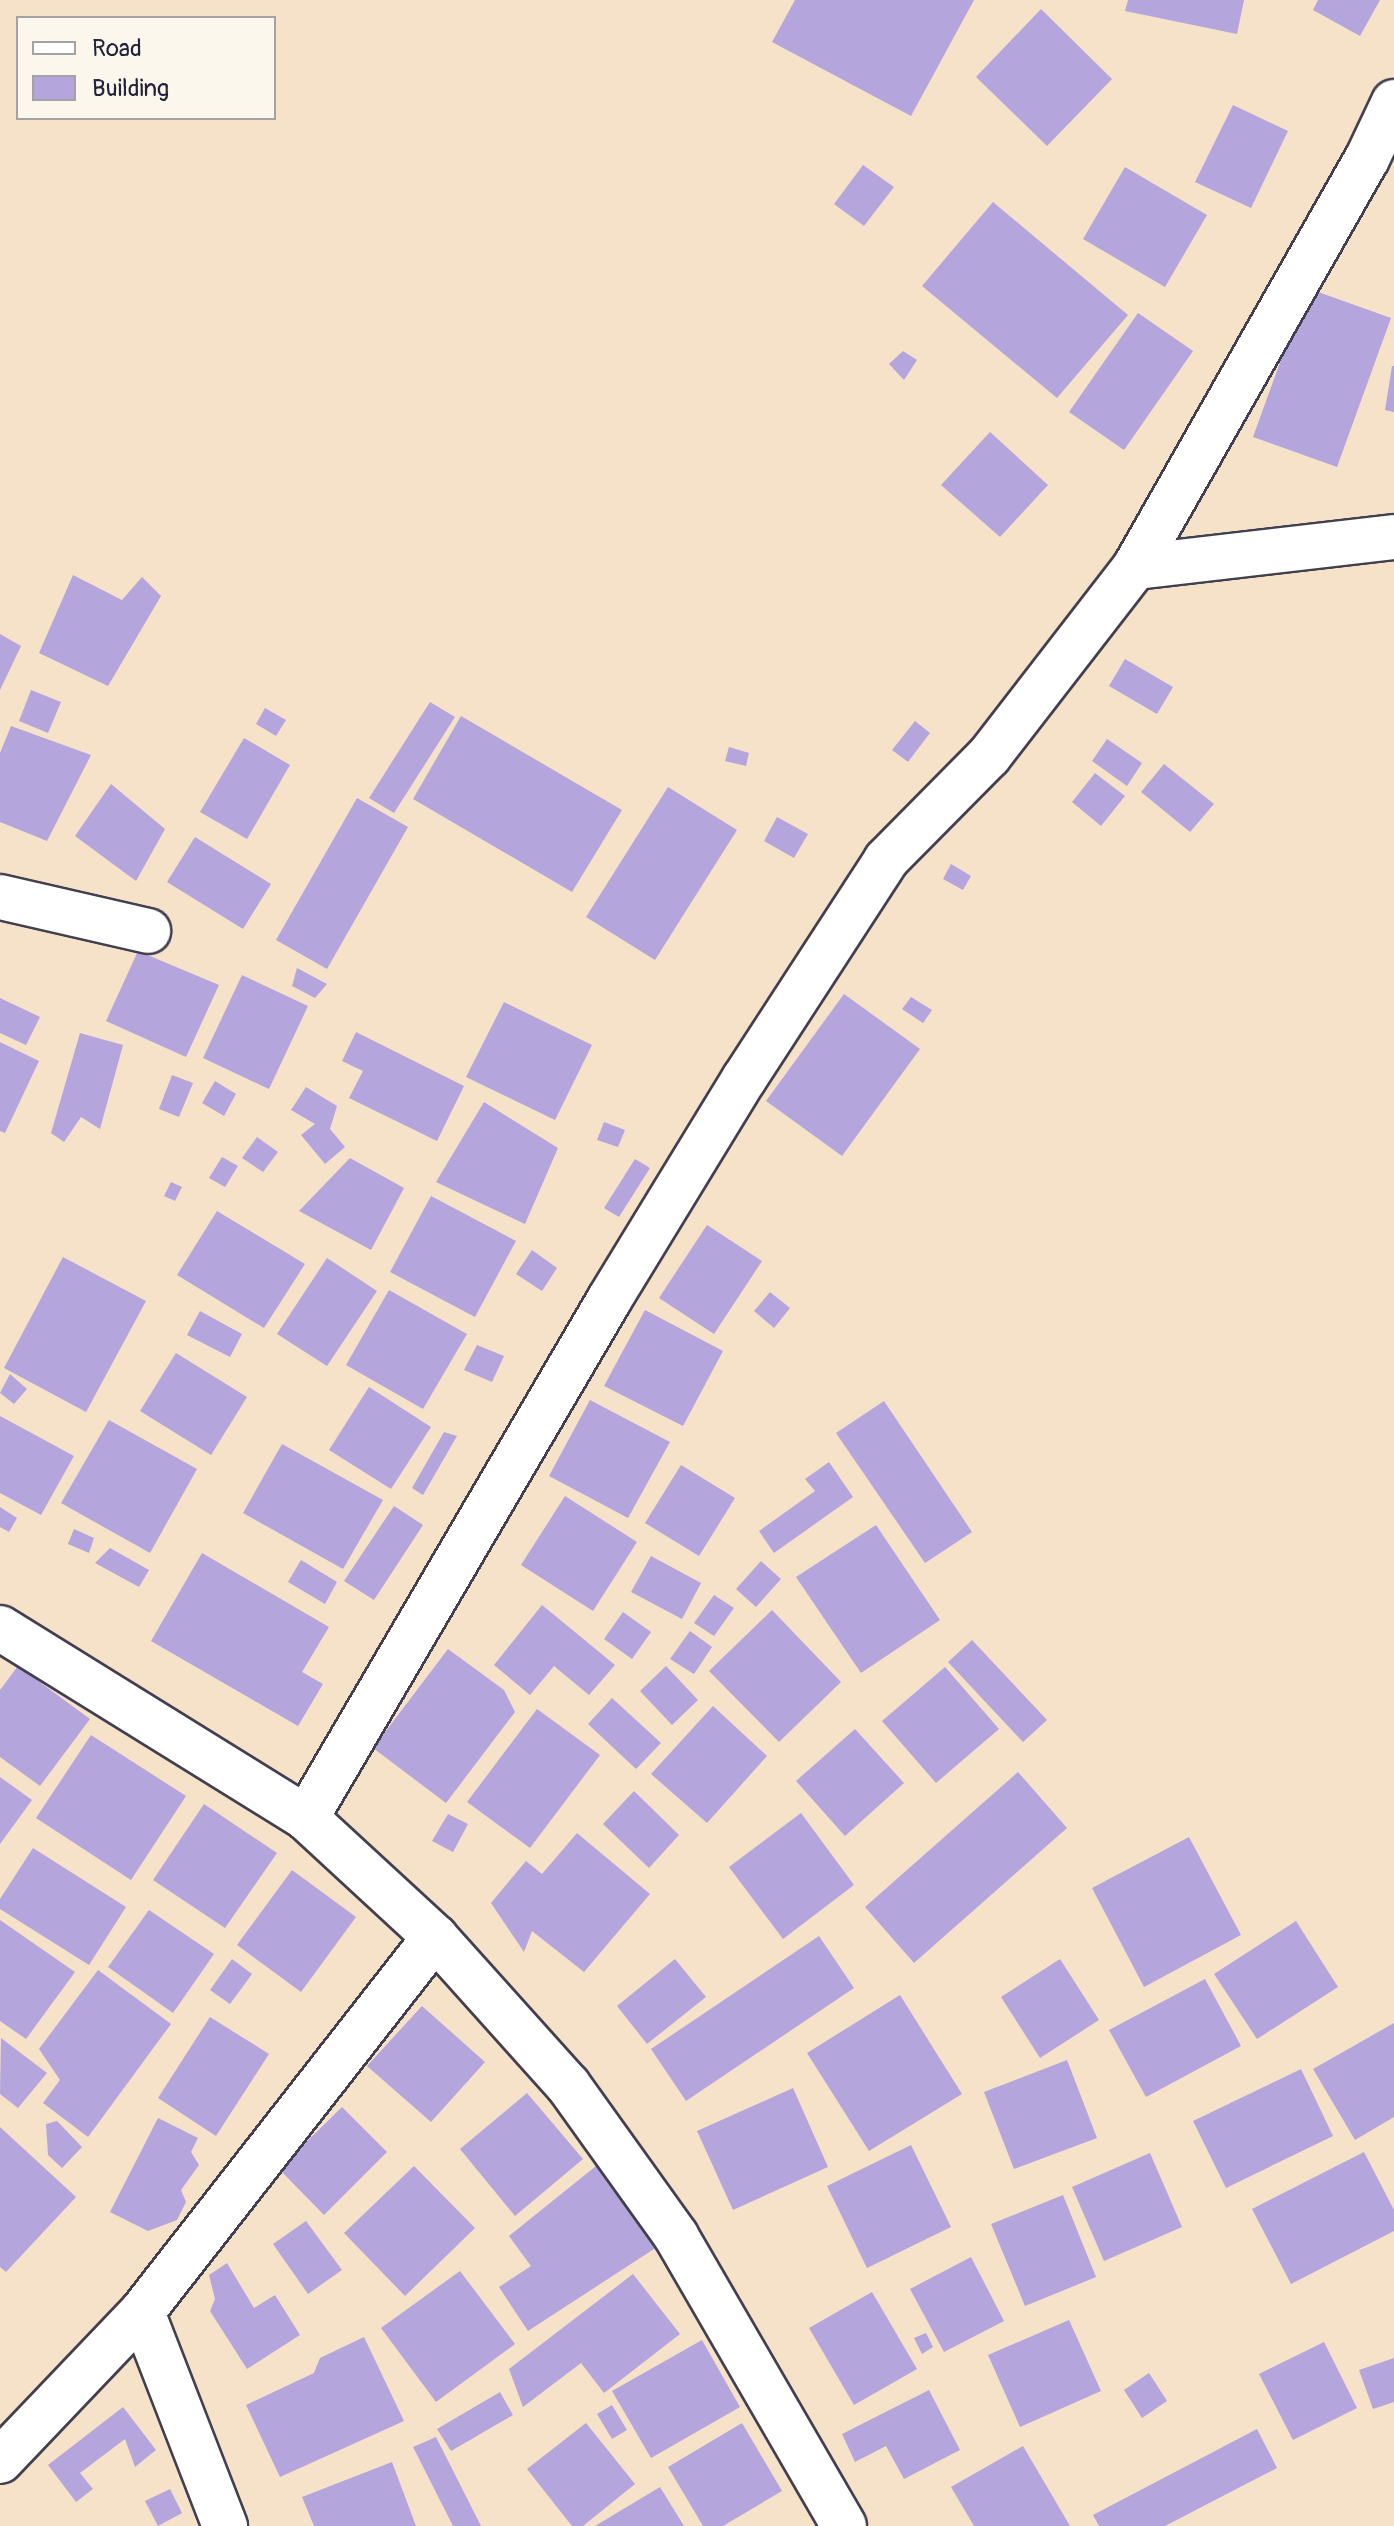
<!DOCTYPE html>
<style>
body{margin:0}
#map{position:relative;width:1394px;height:2526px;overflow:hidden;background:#f5e2c9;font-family:Pangolin,sans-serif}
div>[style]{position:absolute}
.building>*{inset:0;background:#b5a5dd}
.roads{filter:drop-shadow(2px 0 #423f50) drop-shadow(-2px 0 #423f50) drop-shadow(0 2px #423f50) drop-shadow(0 -2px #423f50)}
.minor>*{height:44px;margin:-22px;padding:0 22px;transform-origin:22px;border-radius:22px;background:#fff}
.tertiary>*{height:44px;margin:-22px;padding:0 22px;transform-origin:22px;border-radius:22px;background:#fff}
span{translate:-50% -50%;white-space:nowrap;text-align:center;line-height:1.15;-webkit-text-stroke:8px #fbf7ec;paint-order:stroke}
.legend{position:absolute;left:16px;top:16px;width:260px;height:104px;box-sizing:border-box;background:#fbf7ec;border:2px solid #a4a2a5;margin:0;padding:10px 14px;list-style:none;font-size:24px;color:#22223b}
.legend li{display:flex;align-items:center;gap:16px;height:40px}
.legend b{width:40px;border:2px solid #a4a2a5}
</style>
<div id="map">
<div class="building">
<i style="clip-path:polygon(795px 0,974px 0,911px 116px,772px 42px)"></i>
<i style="clip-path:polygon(1128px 0,1244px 0,1237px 34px,1125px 11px)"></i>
<i style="clip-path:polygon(1318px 0,1380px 0,1360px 36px,1313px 10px)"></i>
<i style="clip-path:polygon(1041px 9px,1112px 79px,1047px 146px,976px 77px)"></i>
<i style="clip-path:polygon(1233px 105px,1288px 131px,1251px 208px,1195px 182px)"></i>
<i style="clip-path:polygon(863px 165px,894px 187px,864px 226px,834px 204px)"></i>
<i style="clip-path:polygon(1125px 167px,1207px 215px,1165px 287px,1083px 239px)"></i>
<i style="clip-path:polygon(993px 202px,1128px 315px,1057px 398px,922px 286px)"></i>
<i style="clip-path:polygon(1307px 288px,1391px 318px,1337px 467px,1253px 437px)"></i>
<i style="clip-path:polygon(1138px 313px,1193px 351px,1124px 450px,1069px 412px)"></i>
<i style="clip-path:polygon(903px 351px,917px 360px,904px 380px,889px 364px)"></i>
<i style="clip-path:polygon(1392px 366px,1394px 366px,1394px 412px,1385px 410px)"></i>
<i style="clip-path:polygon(990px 432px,1048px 485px,1000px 537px,941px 485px)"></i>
<i style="clip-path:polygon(73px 575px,122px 600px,142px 577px,161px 596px,108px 686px,39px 653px)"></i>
<i style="clip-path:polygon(0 634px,21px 646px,0 690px)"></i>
<i style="clip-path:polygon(1125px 659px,1173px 687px,1157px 714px,1109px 686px)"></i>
<i style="clip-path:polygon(31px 690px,61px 702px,48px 733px,19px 721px)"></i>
<i style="clip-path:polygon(430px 702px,455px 717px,394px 813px,369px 798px)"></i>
<i style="clip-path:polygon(265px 708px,286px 720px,276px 736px,256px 724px)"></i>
<i style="clip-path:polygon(461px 716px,622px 810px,572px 892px,413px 799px)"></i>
<i style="clip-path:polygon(915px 721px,930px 733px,908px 762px,892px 750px)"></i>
<i style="clip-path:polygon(11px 726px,91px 755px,47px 841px,0 822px,0 753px)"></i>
<i style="clip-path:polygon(244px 738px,290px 765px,247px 839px,200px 812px)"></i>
<i style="clip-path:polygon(1107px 739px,1142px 763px,1127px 786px,1092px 761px)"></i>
<i style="clip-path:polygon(729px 747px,749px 753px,746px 766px,725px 761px)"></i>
<i style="clip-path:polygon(1164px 764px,1214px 804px,1190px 832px,1141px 792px)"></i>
<i style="clip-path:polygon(1095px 773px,1125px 796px,1101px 826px,1072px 802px)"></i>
<i style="clip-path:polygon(111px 784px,165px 829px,136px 881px,75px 836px)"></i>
<i style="clip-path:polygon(668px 787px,737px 830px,655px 960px,586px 917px)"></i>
<i style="clip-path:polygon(357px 798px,408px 827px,327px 969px,276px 940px)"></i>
<i style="clip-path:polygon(777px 817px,808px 834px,794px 858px,764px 841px)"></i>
<i style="clip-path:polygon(195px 837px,271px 884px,243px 929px,167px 882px)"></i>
<i style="clip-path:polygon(951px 864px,971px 876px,963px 890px,943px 879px)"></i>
<i style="clip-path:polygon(138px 951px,219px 985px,186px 1057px,106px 1021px)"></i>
<i style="clip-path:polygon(297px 968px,327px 984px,315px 998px,292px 986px)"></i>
<i style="clip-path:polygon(242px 975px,308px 1006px,269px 1089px,203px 1058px)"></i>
<i style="clip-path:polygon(844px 994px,920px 1049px,842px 1156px,766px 1101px)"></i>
<i style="clip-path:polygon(911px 997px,932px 1010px,923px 1023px,902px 1009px)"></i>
<i style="clip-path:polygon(0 998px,40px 1017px,26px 1045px,0 1033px)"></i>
<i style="clip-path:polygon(504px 1002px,592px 1045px,555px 1120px,466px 1077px)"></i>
<i style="clip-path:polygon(356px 1032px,464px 1086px,437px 1141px,349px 1098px,363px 1071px,342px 1061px)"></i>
<i style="clip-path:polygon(80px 1033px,123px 1045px,100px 1129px,81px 1117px,64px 1142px,51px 1133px)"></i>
<i style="clip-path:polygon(0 1042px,39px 1061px,5px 1133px,0 1131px)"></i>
<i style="clip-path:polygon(172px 1075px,193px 1083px,179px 1117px,159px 1109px)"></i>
<i style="clip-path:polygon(215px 1081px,236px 1094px,224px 1116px,202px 1103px)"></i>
<i style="clip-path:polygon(306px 1087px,337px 1106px,330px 1129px,345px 1147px,325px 1164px,301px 1135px,315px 1124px,291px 1110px)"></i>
<i style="clip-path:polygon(484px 1102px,558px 1148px,525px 1224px,436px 1182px)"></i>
<i style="clip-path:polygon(604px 1122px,625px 1130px,618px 1147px,597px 1140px)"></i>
<i style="clip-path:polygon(257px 1137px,278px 1152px,263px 1172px,242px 1158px)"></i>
<i style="clip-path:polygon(222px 1157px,238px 1166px,225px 1187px,209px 1178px)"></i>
<i style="clip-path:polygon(350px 1158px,404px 1188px,371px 1250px,299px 1211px)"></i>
<i style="clip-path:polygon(635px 1159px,650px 1168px,619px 1217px,604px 1208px)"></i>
<i style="clip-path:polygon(171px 1182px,182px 1187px,175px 1201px,164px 1196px)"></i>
<i style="clip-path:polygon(431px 1196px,516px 1241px,475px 1317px,390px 1272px)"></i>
<i style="clip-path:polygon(217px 1211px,305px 1264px,264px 1328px,177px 1275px)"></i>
<i style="clip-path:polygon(707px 1225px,762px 1261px,714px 1334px,659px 1298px)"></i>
<i style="clip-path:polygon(532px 1250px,557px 1268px,542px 1291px,516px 1274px)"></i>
<i style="clip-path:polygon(63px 1257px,146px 1301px,86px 1412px,4px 1368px)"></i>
<i style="clip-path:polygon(327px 1258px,377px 1291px,327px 1366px,277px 1334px)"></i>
<i style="clip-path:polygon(389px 1290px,467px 1334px,423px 1409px,346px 1365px)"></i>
<i style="clip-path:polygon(770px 1292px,790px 1308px,774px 1328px,754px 1311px)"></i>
<i style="clip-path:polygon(645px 1310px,723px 1351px,683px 1426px,604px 1386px)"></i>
<i style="clip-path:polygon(200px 1311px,242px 1334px,230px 1357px,187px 1335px)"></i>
<i style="clip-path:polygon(477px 1345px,504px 1356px,492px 1382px,464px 1370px)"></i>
<i style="clip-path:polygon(176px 1353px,247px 1397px,211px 1455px,140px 1411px)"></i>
<i style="clip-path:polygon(10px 1374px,27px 1389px,14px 1404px,0 1393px)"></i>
<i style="clip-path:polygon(369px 1387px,431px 1427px,391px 1489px,329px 1450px)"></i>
<i style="clip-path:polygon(590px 1400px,670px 1442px,628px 1518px,549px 1476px)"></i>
<i style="clip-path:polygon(884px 1401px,972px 1532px,925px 1563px,836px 1433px)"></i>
<i style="clip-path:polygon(0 1416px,74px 1456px,41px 1515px,0 1493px)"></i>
<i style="clip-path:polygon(109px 1420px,197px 1469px,150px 1553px,61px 1503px)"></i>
<i style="clip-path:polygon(444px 1432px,457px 1436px,423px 1495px,412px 1488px)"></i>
<i style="clip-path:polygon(282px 1444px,383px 1500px,343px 1569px,243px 1513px)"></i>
<i style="clip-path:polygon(829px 1462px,853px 1497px,774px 1553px,759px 1531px,815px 1491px,805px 1479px)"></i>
<i style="clip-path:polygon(681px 1465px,735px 1498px,699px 1556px,645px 1523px)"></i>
<i style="clip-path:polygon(565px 1496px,637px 1542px,593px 1611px,521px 1565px)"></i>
<i style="clip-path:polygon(394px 1506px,423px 1525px,374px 1600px,344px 1581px)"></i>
<i style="clip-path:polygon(0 1507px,17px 1518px,9px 1532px,0 1527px)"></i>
<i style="clip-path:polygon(876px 1525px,940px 1620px,861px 1673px,796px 1577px)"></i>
<i style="clip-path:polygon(74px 1529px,94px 1538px,89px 1553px,68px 1544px)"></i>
<i style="clip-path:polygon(110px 1548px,149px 1570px,139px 1587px,95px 1563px)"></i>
<i style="clip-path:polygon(202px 1553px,329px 1627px,302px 1672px,323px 1684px,298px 1726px,151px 1641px)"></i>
<i style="clip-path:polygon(651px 1556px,701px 1583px,682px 1619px,631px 1592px)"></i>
<i style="clip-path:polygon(301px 1560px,337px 1582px,325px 1604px,288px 1582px)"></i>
<i style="clip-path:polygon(761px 1561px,781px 1579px,756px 1607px,736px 1589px)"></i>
<i style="clip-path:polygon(714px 1595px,734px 1608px,714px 1636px,694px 1623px)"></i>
<i style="clip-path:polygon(542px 1605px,615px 1665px,589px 1695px,554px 1666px,530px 1695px,494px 1665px)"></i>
<i style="clip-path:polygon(772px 1610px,841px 1682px,779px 1742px,709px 1671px)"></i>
<i style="clip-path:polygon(623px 1612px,651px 1632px,632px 1659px,604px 1639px)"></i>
<i style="clip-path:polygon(690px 1631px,712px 1647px,694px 1674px,670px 1659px)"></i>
<i style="clip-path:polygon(972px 1640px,1047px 1720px,1023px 1742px,948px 1662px)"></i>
<i style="clip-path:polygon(448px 1649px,504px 1690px,515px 1712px,446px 1803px,373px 1748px)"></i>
<i style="clip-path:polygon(18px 1666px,90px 1719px,40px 1786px,0 1757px,0 1690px)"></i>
<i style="clip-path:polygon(666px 1666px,698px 1700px,672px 1725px,640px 1691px)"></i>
<i style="clip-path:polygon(945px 1667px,999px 1729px,936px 1783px,882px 1721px)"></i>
<i style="clip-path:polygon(612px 1698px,661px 1743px,636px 1769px,588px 1724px)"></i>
<i style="clip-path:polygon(713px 1706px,767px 1756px,707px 1823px,651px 1774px)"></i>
<i style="clip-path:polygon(537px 1709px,600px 1755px,530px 1848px,467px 1802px)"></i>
<i style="clip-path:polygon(855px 1729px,904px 1783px,845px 1836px,796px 1781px)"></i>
<i style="clip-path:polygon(91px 1735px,186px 1796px,131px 1880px,36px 1818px)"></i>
<i style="clip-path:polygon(1018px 1772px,1067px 1828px,914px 1963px,865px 1907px)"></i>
<i style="clip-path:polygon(0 1777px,32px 1800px,0 1844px)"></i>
<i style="clip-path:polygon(634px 1791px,679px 1835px,649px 1868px,603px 1824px)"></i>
<i style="clip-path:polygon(204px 1804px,277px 1853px,225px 1928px,153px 1880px)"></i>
<i style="clip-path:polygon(801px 1813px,854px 1885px,783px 1939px,729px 1867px)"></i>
<i style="clip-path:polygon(448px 1814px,468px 1824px,453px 1852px,432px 1841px)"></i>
<i style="clip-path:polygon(577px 1833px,650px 1894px,584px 1972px,532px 1931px,524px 1952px,491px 1903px,526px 1861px,542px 1874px)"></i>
<i style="clip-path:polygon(1189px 1837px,1241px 1935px,1144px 1987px,1092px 1888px)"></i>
<i style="clip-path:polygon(33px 1848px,126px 1907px,89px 1965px,0 1909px,0 1899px)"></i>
<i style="clip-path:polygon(292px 1870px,356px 1917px,301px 1992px,237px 1945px)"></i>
<i style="clip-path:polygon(149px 1910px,214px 1954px,173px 2013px,108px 1967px)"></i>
<i style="clip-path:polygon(0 1920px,75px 1972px,26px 2039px,0 2021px)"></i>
<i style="clip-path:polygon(1296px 1921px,1338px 1987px,1257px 2039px,1214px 1974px)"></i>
<i style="clip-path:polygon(819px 1936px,854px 1988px,686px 2101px,651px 2049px)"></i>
<i style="clip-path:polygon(232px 1959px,252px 1974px,230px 2004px,210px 1990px)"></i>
<i style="clip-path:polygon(675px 1959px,706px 1997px,647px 2044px,617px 2006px)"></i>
<i style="clip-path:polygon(1060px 1959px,1099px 2020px,1040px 2058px,1001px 1997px)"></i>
<i style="clip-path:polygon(98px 1970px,171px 2024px,88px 2137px,43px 2103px,60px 2080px,39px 2049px)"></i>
<i style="clip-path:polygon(1205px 1979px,1241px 2046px,1146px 2097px,1109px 2030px)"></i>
<i style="clip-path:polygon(900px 1995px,962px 2094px,869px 2151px,807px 2053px)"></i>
<i style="clip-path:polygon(422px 2006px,485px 2062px,431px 2122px,367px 2066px)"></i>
<i style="clip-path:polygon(210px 2017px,269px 2054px,216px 2136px,158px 2098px)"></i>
<i style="clip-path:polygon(1394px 2023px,1394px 2117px,1355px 2140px,1313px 2069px)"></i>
<i style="clip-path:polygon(1px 2038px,47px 2073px,18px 2108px,0 2094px)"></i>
<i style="clip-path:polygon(1067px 2060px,1097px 2138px,1014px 2169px,984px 2092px)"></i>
<i style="clip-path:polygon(1301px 2069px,1333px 2136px,1226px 2188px,1193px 2121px)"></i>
<i style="clip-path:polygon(793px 2088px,828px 2167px,733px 2210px,697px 2131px)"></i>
<i style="clip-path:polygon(527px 2093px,583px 2159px,515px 2216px,460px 2149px)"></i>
<i style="clip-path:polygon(342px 2107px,387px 2152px,324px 2215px,279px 2169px)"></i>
<i style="clip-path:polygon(158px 2118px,198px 2138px,191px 2152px,199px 2165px,181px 2190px,186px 2202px,177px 2220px,148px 2231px,110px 2212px)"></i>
<i style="clip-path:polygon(57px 2121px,82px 2147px,62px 2168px,48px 2155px,46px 2124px)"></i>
<i style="clip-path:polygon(0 2127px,76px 2197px,6px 2272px,0 2267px)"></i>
<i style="clip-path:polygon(911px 2145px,951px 2227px,867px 2268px,827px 2186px)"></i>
<i style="clip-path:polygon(1364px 2152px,1394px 2210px,1394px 2231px,1291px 2284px,1252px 2209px)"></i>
<i style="clip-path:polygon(1150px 2153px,1182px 2227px,1104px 2261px,1072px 2187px)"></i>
<i style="clip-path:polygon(601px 2162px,657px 2247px,528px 2331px,499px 2287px,531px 2266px,509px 2236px)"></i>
<i style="clip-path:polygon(414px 2166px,475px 2228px,405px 2296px,344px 2233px)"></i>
<i style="clip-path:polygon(1063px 2195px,1096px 2277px,1025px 2306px,991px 2224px)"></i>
<i style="clip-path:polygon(306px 2221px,342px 2270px,308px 2294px,273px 2244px)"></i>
<i style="clip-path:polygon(971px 2257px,1004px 2321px,944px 2352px,910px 2289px)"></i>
<i style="clip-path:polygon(227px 2263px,254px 2308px,275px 2295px,300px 2335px,247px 2369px,210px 2311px,215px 2299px,209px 2275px)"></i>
<i style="clip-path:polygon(460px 2271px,515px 2344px,436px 2402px,381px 2328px)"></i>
<i style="clip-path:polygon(633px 2274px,680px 2334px,604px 2393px,581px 2363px,523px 2407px,509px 2369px)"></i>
<i style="clip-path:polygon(872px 2292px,917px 2369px,854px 2405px,809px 2328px)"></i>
<i style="clip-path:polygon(1069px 2320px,1101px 2391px,1020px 2427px,988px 2355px)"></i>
<i style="clip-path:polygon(926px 2333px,933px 2347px,922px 2354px,914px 2338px)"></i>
<i style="clip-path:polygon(364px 2337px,404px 2421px,280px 2477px,246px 2405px,314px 2373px,320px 2358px)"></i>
<i style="clip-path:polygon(702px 2340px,740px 2407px,651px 2458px,612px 2391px)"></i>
<i style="clip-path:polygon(1324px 2342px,1357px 2408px,1293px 2440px,1259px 2374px)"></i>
<i style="clip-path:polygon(1394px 2358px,1394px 2402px,1373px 2409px,1359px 2370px)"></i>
<i style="clip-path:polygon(1149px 2373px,1167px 2401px,1142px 2418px,1124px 2390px)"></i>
<i style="clip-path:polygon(929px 2390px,960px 2450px,904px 2479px,886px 2446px,855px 2462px,842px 2434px)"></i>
<i style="clip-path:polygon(500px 2392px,513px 2415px,451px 2451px,437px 2429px)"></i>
<i style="clip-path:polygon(612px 2405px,627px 2430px,612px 2439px,597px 2414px)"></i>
<i style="clip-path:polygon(123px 2407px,156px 2450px,135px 2467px,125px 2439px,80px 2473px,93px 2489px,76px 2502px,48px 2465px)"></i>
<i style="clip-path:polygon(586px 2423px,635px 2484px,583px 2526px,572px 2526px,527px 2469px)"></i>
<i style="clip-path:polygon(742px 2423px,782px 2491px,723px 2526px,703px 2526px,668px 2467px)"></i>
<i style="clip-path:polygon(1257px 2429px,1277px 2468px,1165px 2526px,1099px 2526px,1093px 2515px)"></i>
<i style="clip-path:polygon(436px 2437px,481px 2526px,453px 2526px,413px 2447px)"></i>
<i style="clip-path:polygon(1023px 2446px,1070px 2526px,974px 2526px,951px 2487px)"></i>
<i style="clip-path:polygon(392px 2462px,416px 2526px,314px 2526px,302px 2497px)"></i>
<i style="clip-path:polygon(660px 2487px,684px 2526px,595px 2526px)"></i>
<i style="clip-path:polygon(170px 2489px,182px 2513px,158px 2526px,145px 2501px)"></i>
</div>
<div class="roads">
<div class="minor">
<i style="left:1135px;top:567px;width:261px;rotate:-6.6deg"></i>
<i style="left:0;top:897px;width:152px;rotate:12.9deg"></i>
<i style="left:306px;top:1818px;width:600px;rotate:-59.67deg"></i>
<i style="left:609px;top:1300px;width:259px;rotate:-58.6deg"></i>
<i style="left:744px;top:1079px;width:261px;rotate:-57deg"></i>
<i style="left:886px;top:860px;width:146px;rotate:-45.3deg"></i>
<i style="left:989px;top:756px;width:239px;rotate:-52.3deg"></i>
<i style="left:1135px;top:567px;width:469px;rotate:-60.4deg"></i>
<i style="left:1367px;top:159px;width:63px;rotate:-64.7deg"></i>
<i style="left:142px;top:2312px;width:230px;rotate:68.8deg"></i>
<i style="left:0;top:2461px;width:206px;rotate:-46.4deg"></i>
<i style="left:142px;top:2312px;width:476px;rotate:-52deg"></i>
</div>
<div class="tertiary">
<i style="left:0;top:1628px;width:360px;rotate:31.8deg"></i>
<i style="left:306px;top:1818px;width:176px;rotate:42.7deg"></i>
<i style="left:435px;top:1937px;width:199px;rotate:48.1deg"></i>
<i style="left:568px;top:2085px;width:186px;rotate:54.4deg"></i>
<i style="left:676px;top:2236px;width:335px;rotate:59.9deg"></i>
</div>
</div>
<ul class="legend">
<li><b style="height:10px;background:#fff"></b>Road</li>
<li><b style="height:22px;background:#b5a5dd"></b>Building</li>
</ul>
</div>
